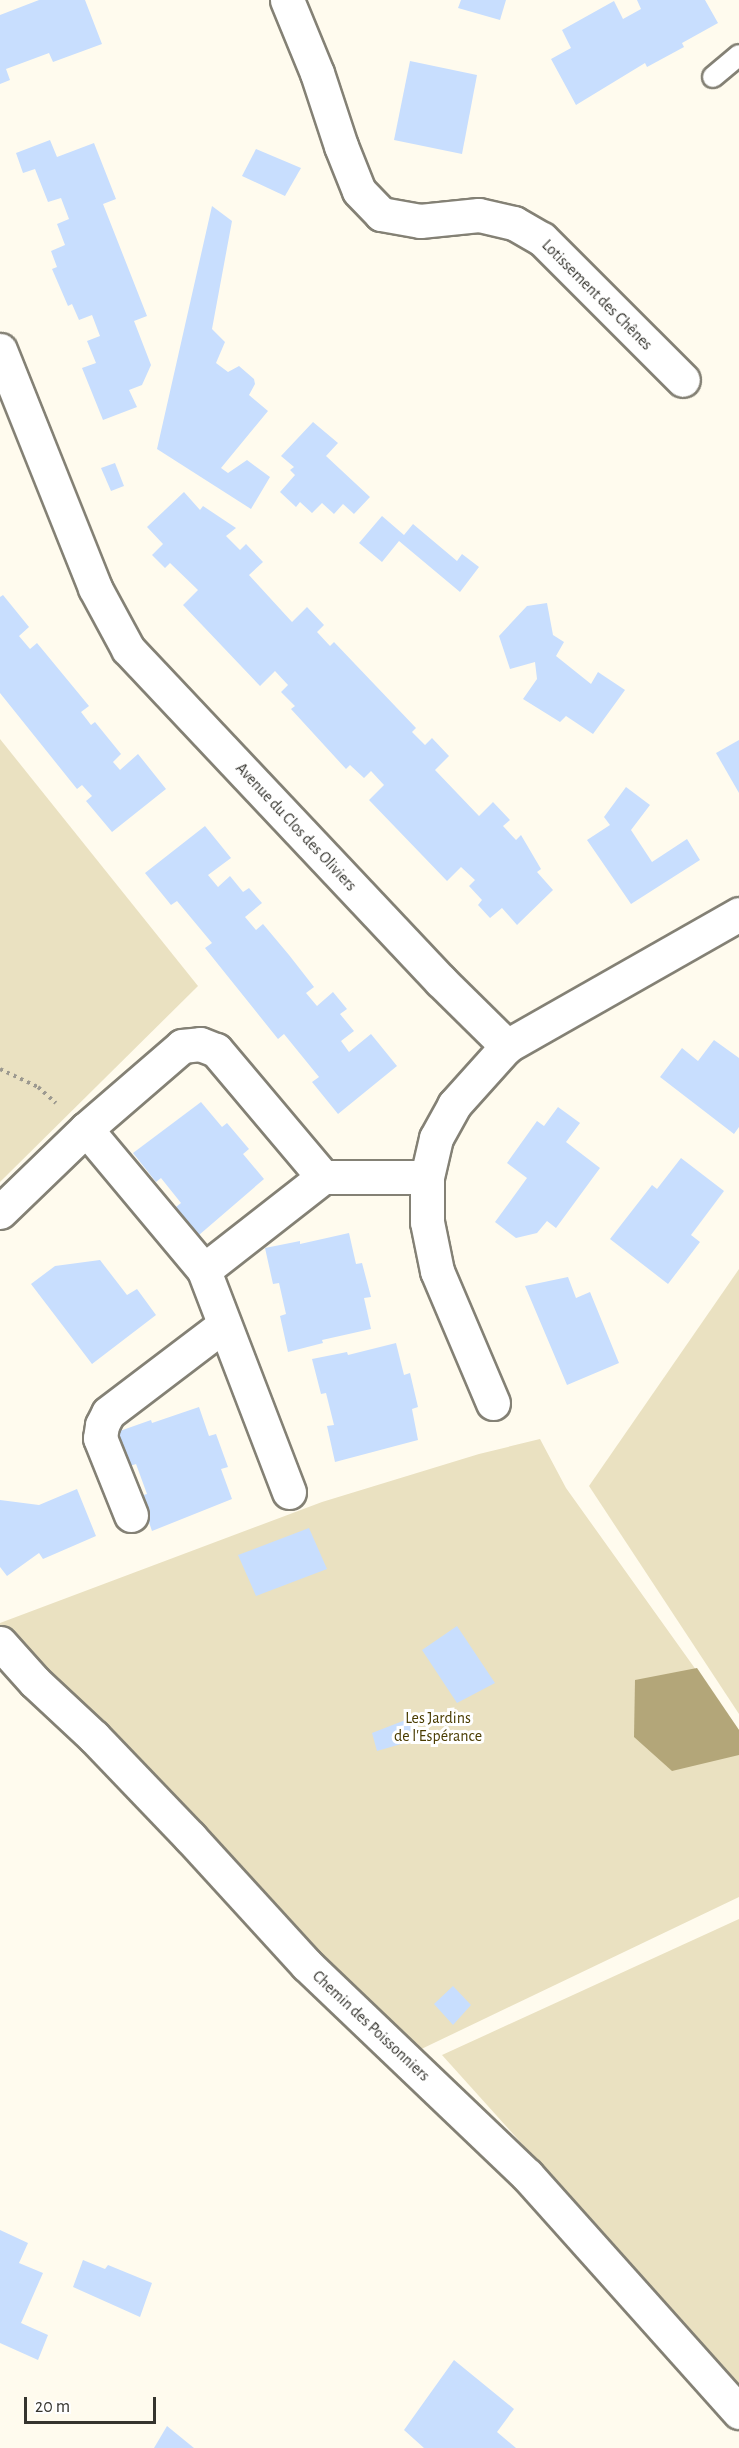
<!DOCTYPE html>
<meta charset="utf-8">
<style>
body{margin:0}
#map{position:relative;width:739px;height:2448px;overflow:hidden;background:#fffbee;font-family:"Alegreya Sans",sans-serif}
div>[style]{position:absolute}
.green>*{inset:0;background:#eae1c1}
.water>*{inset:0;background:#b3a679}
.building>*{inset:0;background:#c8defe}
.path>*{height:4px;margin-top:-2px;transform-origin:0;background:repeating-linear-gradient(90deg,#9c9990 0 3px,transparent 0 7.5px)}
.roads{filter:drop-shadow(2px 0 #848175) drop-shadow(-2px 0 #848175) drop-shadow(0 2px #848175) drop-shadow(0 -2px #848175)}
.lane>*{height:20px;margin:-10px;padding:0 10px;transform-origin:10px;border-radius:10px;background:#fff}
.street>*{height:33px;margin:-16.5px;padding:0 16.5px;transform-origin:16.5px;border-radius:16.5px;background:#fff}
span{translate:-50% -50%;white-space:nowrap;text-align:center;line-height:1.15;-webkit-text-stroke:6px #fff;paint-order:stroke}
.street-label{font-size:16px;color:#35342e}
.park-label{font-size:16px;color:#4a3c00}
.scale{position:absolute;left:24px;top:2397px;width:132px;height:27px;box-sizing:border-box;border:3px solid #35342e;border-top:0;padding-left:8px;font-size:18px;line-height:21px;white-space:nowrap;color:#35342e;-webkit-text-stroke:4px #fff;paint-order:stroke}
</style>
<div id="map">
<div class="green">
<i style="clip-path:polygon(0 739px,198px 986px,0 1182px)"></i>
<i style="clip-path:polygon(739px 1269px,739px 1714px,589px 1486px)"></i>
<i style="clip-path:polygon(540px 1439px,566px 1488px,739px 1730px,739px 1897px,413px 2053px,0 1627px,0 1623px,322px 1502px,479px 1454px)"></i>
<i style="clip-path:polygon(739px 1919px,739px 2385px,442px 2055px)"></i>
</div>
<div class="water">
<i style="clip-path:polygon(697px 1668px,739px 1730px,739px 1755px,672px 1771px,634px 1737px,635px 1680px)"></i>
</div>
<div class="building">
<i style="clip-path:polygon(39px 0,85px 0,102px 44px,53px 62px,49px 53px,6px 69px,10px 80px,0 84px,0 15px)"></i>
<i style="clip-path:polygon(461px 0,506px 0,500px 20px,458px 8px)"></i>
<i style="clip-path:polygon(637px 0,705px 0,718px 23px,682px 43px,684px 47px,647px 67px,645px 63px,576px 105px,551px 59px,571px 48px,562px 30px,614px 1px,623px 19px,641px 9px)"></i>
<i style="clip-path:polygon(410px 61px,477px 75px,462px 154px,394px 140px)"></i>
<i style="clip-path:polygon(50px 140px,57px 157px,94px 143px,116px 199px,103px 204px,147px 316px,134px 321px,151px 365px,142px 385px,129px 390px,137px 407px,103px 420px,82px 368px,96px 363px,87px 341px,100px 336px,92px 315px,79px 320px,72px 304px,68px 306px,52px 269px,57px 267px,51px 251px,65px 245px,57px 224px,69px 219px,61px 198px,48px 202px,35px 169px,23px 173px,16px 153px)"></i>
<i style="clip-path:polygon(256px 149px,301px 168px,285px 196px,242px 176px)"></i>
<i style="clip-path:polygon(212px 206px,232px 221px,212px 329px,225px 342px,216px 363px,228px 372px,239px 366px,254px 379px,255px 384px,249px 395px,268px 411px,221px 468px,228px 473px,247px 460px,270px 477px,251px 509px,157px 449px)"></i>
<i style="clip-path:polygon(313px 422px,338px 443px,326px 456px,370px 497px,354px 514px,343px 504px,334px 514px,322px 503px,312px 513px,300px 502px,296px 507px,280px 492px,295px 475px,290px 470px,294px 467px,281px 456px)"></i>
<i style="clip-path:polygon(115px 463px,124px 486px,111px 491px,101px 468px)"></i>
<i style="clip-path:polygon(184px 492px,200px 510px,203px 506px,236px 528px,226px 536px,240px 550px,246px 544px,263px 562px,249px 575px,292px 622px,307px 607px,324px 625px,317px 632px,330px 646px,334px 642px,416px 728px,412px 732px,425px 745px,432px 738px,449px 756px,435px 770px,479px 816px,493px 802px,510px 820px,503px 826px,516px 840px,521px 835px,541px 869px,537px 872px,553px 890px,517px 925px,502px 908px,490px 918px,478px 905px,482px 900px,469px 886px,475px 880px,461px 867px,447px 881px,369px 800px,384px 785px,371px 771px,364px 778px,350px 765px,346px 769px,291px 709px,295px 706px,281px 692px,288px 685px,275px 671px,260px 686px,183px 605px,198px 590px,170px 563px,165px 568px,152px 555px,163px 544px,147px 527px)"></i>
<i style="clip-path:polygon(382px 516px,404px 535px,413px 524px,457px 561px,462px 554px,479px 567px,460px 592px,399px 541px,382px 562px,359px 543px)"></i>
<i style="clip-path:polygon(3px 595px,29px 627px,19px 636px,30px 649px,37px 643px,89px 706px,81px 712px,91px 725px,95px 722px,121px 754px,113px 762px,120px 770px,138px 754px,166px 789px,112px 832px,86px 801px,92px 796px,82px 785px,77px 789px,0 693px,0 597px)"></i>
<i style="clip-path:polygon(547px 603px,553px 635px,564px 642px,556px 656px,591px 684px,598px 672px,625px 690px,593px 734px,566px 716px,560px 722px,523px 699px,537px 679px,535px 662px,510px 669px,499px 636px,527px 606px)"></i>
<i style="clip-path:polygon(739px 740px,739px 793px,716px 753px)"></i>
<i style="clip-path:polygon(626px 787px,650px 805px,631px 830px,652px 862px,687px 839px,700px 860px,631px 904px,587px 840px,610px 825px,604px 817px)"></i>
<i style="clip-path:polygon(205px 826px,231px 858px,208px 875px,218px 887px,230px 876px,243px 892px,249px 888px,262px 903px,245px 917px,256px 930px,263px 924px,289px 955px,314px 987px,306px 993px,317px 1006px,333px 992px,347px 1009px,340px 1014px,354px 1031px,341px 1041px,349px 1052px,371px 1034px,397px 1066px,338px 1114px,312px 1082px,319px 1077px,284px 1034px,278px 1039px,205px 948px,212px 943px,177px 901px,171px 905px,145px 873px)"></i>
<i style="clip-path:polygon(714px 1040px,739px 1058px,739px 1127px,734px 1134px,660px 1077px,682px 1048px,698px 1061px)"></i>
<i style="clip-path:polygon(201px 1102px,222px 1127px,227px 1123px,249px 1149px,243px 1154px,264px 1179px,199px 1235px,176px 1207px,181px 1203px,161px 1178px,156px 1182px,133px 1153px)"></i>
<i style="clip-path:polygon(558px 1107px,580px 1123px,566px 1142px,600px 1168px,556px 1228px,547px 1221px,537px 1233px,516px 1238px,495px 1222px,527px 1178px,507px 1163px,537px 1121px,544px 1126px)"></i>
<i style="clip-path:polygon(681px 1158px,724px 1191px,691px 1235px,700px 1242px,668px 1284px,610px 1239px,652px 1185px,657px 1189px)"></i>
<i style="clip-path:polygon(349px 1233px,356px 1264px,362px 1263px,371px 1297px,364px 1298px,371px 1329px,322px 1340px,323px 1343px,288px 1352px,280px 1316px,286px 1314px,279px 1283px,273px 1284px,265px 1248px,300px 1241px,300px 1244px)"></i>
<i style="clip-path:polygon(100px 1260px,127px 1295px,137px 1289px,156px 1315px,92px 1364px,31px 1284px,55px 1266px)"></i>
<i style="clip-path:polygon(568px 1277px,576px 1298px,590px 1292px,619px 1363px,567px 1385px,525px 1286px)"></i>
<i style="clip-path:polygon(396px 1343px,404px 1375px,410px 1373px,418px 1407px,412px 1409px,418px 1440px,335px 1462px,327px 1426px,334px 1425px,326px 1393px,321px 1394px,312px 1359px,347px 1352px,348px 1355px)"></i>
<i style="clip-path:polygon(199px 1407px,209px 1436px,216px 1434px,228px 1467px,221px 1469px,232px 1499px,152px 1531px,140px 1496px,147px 1494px,136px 1464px,130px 1466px,117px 1432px,151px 1420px,152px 1423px)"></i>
<i style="clip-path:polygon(77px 1489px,96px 1536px,43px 1559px,39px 1553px,7px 1576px,0 1567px,0 1500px,39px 1505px)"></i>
<i style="clip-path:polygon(309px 1528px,327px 1569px,256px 1596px,238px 1555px)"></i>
<i style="clip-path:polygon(457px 1626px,495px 1683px,457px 1703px,422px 1650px)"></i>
<i style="clip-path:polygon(408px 1719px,415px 1740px,377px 1751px,372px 1733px)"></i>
<i style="clip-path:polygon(453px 1986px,471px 2005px,453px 2025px,434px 2004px)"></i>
<i style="clip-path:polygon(0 2230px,28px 2243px,19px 2263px,43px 2273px,21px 2323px,48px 2335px,38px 2360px,0 2343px)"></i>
<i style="clip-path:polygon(83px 2260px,105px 2269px,108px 2265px,152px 2283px,140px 2317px,73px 2287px)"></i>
<i style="clip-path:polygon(454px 2360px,514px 2409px,497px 2432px,516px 2448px,424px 2448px,404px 2430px)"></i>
<i style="clip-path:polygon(167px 2426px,194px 2448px,154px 2448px)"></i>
</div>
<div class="path">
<i style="left:0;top:1069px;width:42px;rotate:25.3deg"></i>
<i style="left:38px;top:1087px;width:24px;rotate:42deg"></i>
</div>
<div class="roads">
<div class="lane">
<i style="left:713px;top:77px;width:34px;rotate:-40deg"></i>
</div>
<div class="street">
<i style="left:287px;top:0;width:79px;rotate:67.7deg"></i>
<i style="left:317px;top:73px;width:77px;rotate:71.8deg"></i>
<i style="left:341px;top:146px;width:48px;rotate:68.2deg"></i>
<i style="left:359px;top:191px;width:32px;rotate:46deg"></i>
<i style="left:381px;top:214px;width:40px;rotate:10deg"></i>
<i style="left:420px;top:221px;width:59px;rotate:-5.8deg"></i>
<i style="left:479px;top:215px;width:36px;rotate:13deg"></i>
<i style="left:514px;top:223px;width:32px;rotate:30deg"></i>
<i style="left:542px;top:239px;width:199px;rotate:45deg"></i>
<i style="left:0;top:350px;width:256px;rotate:68.2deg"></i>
<i style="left:95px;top:588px;width:69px;rotate:61.6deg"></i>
<i style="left:128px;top:649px;width:456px;rotate:46.7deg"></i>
<i style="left:441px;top:981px;width:93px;rotate:44.6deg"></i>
<i style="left:86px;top:1129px;width:127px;rotate:-40.8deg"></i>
<i style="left:182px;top:1046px;width:18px;rotate:-6deg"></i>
<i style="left:200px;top:1044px;width:17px;rotate:21deg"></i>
<i style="left:216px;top:1050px;width:166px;rotate:49.9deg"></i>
<i style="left:0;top:1212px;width:120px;rotate:-44deg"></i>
<i style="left:86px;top:1129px;width:184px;rotate:50.1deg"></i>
<i style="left:493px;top:1403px;width:143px;rotate:-113deg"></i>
<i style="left:437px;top:1271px;width:50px;rotate:-101.5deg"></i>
<i style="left:427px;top:1222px;width:45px;rotate:-90deg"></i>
<i style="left:427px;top:1177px;width:40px;rotate:-77deg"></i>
<i style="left:436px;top:1138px;width:38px;rotate:-61deg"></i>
<i style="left:454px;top:1105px;width:79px;rotate:-48.1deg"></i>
<i style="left:507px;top:1046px;width:267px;rotate:-29.6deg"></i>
<i style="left:289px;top:1492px;width:238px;rotate:-111deg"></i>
<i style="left:204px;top:1270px;width:151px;rotate:-38deg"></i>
<i style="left:323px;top:1177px;width:104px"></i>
<i style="left:131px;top:1515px;width:83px;rotate:-111.9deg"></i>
<i style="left:100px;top:1438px;width:13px;rotate:-81deg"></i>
<i style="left:102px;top:1425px;width:13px;rotate:-63deg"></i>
<i style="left:108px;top:1413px;width:146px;rotate:-37.2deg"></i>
<i style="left:0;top:1643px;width:52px;rotate:48.1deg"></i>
<i style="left:35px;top:1682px;width:81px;rotate:43deg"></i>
<i style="left:94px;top:1737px;width:139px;rotate:46.2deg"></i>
<i style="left:190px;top:1837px;width:173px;rotate:47.6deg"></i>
<i style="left:307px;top:1965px;width:304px;rotate:43.7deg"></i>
<i style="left:527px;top:2175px;width:318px;rotate:48.2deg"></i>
</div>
</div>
<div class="street-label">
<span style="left:597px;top:295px;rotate:45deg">Lotissement des Chênes</span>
<span style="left:296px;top:827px;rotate:47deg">Avenue du Clos des Oliviers</span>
<span style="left:371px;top:2026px;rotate:43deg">Chemin des Poissonniers</span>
</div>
<div class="park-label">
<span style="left:438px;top:1727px">Les Jardins<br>de l'Espérance</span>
</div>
<div class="scale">20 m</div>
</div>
